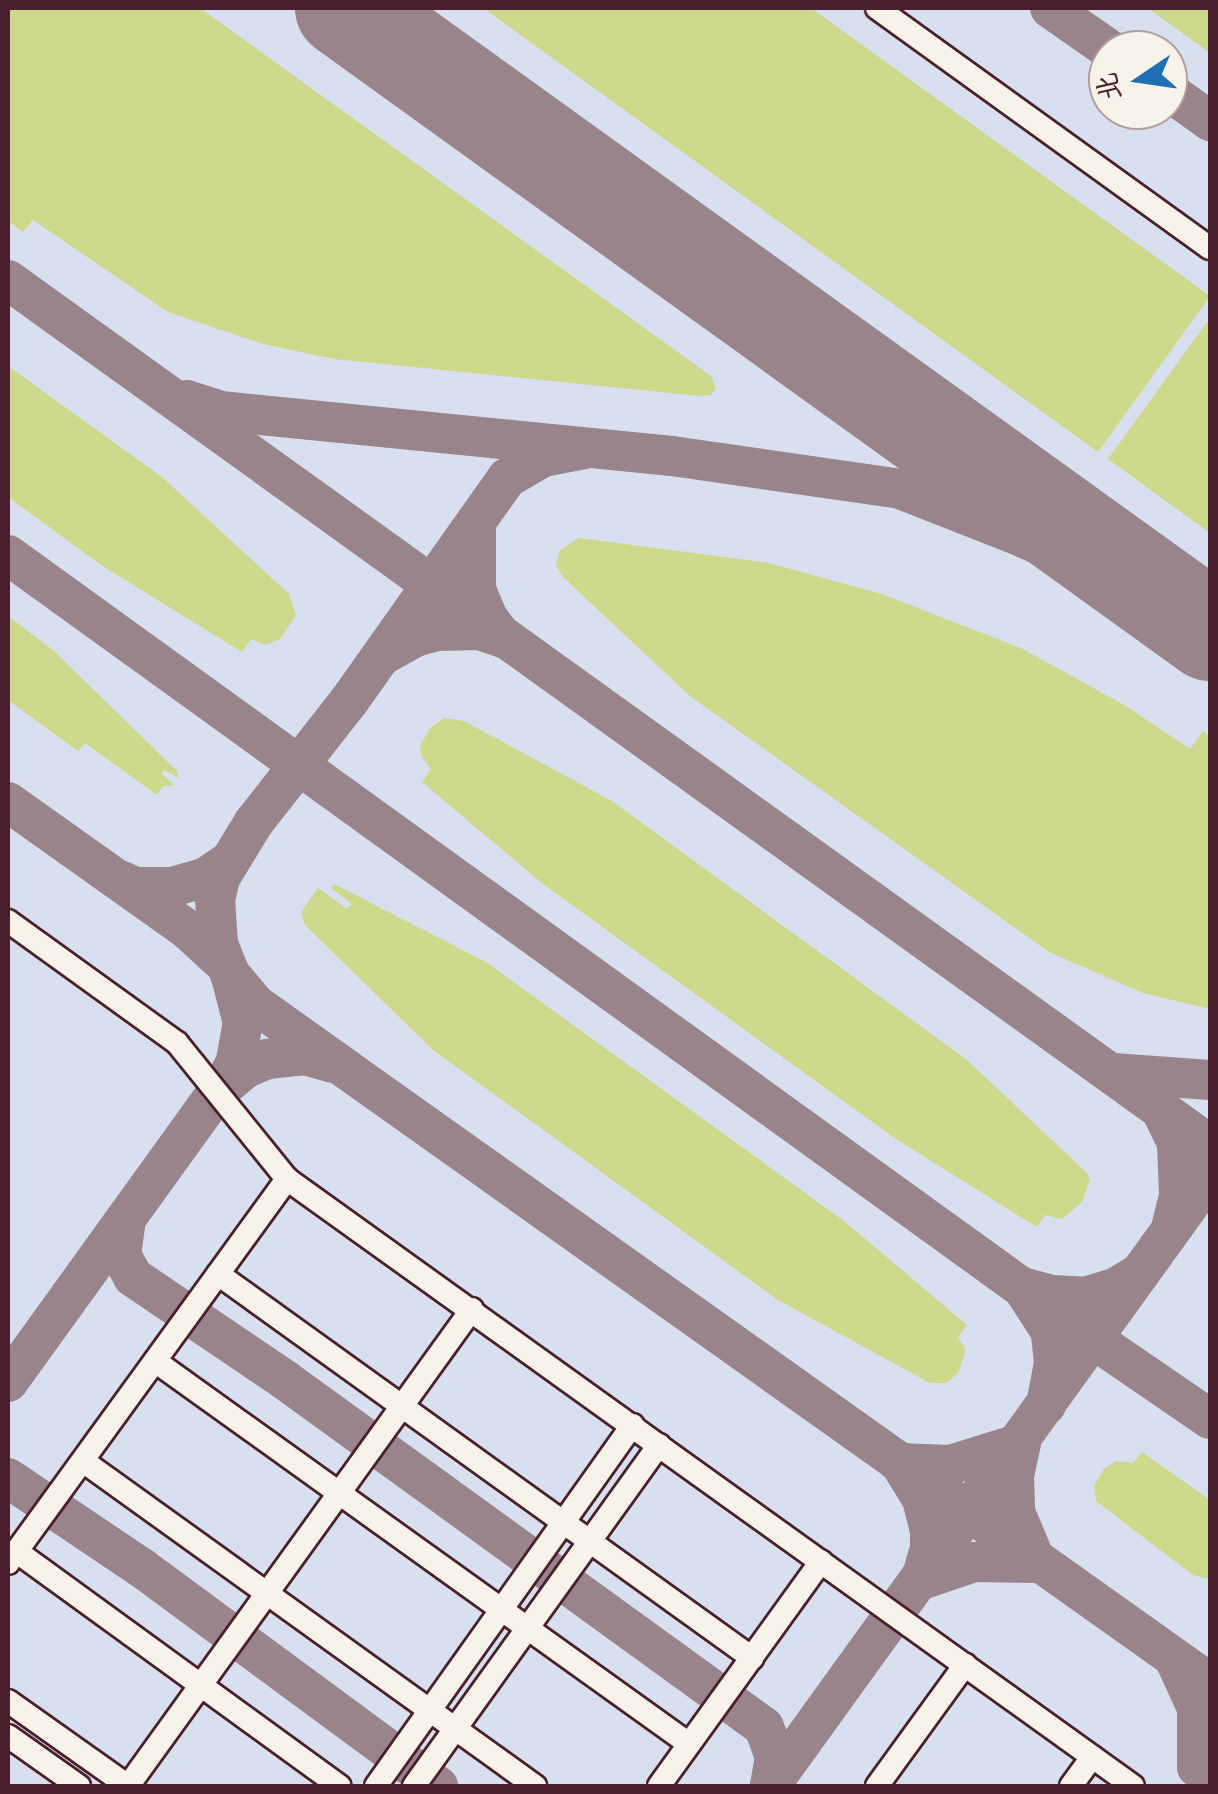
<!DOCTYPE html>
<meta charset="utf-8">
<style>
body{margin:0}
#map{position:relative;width:1218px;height:1794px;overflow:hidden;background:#e9eaeb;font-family:Kalam,"LXGW WenKai TC",sans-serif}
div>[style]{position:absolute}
.built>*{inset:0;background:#d8dfee}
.green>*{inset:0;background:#cdd88b}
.taxiway>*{height:40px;margin:-20px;padding:0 20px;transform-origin:20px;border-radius:20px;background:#9a848b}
.runway>*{height:100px;margin:-50px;padding:0 50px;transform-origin:50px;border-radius:50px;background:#9a848b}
.roads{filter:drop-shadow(2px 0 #4a1f2b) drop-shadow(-2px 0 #4a1f2b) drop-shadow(0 2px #4a1f2b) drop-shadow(0 -2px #4a1f2b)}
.minor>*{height:22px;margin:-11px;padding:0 11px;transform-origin:11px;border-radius:11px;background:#f7f3e8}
span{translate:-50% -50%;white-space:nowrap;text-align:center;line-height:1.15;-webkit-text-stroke:8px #f7f3e8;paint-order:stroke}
.frame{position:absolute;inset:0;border:10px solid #4a1f2b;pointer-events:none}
.north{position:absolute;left:1088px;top:30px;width:100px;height:100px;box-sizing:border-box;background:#f7f3e8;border:2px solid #b29e9c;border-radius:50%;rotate:257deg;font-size:28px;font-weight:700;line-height:40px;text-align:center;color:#4a1f2b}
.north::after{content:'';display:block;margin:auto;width:35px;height:45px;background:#1f6fb2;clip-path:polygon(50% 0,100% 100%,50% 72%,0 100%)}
</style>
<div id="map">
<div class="built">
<i style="clip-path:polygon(evenodd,8px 8px,1210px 8px,1210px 1786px,8px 1786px,8px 8px,1108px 50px,1168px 50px,1168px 110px,1108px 110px,1108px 50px)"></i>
</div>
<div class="green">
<i style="clip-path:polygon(8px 8px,200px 8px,711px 376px,716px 388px,711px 395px,700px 396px,334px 359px,263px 344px,168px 312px,33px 220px,23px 232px,8px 221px)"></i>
<i style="clip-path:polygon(483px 8px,811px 8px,1210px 296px,1098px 452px)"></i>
<i style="clip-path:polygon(1148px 8px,1210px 8px,1210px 53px)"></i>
<i style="clip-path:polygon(1210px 318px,1210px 533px,1108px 459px)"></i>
<i style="clip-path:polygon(8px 366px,162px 477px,289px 594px,296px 615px,280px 639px,265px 645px,251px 639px,242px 652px,104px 567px,8px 497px)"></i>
<i style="clip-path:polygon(579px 538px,769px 563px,882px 594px,1023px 649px,1126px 706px,1190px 749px,1203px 731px,1210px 737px,1210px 1009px,1143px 993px,1049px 952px,690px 696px,563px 577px,556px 565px,560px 550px)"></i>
<i style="clip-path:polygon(8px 616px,54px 651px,177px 771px,179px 778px,165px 770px,161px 773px,174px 785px,163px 786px,157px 795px,85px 743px,78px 751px,8px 700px)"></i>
<i style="clip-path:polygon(444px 718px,464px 721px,612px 801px,967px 1060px,1087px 1173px,1090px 1180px,1082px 1202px,1062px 1219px,1045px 1215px,1037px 1227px,896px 1139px,543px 884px,422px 782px,431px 769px,422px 757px,420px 746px,430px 728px)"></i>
<i style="clip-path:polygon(334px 884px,486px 962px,844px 1221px,967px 1325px,958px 1337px,966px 1350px,958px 1373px,946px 1383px,930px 1383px,778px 1300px,433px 1050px,305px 925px,301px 912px,318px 888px,347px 909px,352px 904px,331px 888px)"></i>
<i style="clip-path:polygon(1142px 1452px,1210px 1500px,1210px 1579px,1193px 1575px,1096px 1501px,1094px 1486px,1104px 1469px,1116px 1461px,1133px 1463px)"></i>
</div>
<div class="taxiway">
<i style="left:1050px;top:8px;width:73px;rotate:35deg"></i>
<i style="left:1168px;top:91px;width:52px;rotate:35.5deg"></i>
<i style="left:8px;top:280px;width:1481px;rotate:35.74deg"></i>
<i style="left:187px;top:400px;width:36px;rotate:18deg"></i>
<i style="left:221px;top:411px;width:453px;rotate:5.7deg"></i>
<i style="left:672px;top:456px;width:230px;rotate:8.2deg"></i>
<i style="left:900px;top:489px;width:131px;rotate:21.5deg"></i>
<i style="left:1022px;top:537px;width:180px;rotate:24.6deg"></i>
<i style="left:589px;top:448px;width:47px;rotate:168.9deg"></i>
<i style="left:543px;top:457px;width:42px;rotate:149.7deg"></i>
<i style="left:507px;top:478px;width:273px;rotate:125.3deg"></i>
<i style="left:349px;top:701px;width:154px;rotate:128.1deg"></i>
<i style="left:254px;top:822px;width:66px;rotate:121.3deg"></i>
<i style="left:220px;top:878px;width:22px;rotate:103deg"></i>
<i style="left:215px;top:899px;width:45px;rotate:86.2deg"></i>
<i style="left:218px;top:944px;width:32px;rotate:68deg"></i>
<i style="left:230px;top:974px;width:39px;rotate:50deg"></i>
<i style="left:255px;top:1004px;width:112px;rotate:35.5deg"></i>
<i style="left:346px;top:1069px;width:1060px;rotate:35.4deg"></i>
<i style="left:8px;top:555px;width:1342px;rotate:35.85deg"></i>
<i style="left:1096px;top:1341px;width:138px;rotate:34.4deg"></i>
<i style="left:383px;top:655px;width:37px;rotate:-29deg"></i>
<i style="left:415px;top:637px;width:23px;rotate:-15deg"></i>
<i style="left:437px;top:631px;width:42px;rotate:-1.4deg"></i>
<i style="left:479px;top:630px;width:25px;rotate:18deg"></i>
<i style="left:503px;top:638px;width:25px;rotate:-127deg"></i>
<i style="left:488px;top:618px;width:30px;rotate:-113deg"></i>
<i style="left:476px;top:590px;width:68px;rotate:-90deg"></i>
<i style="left:8px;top:802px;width:221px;rotate:35.4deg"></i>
<i style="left:188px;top:930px;width:50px;rotate:42.6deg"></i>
<i style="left:122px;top:881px;width:14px;rotate:25deg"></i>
<i style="left:135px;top:887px;width:37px"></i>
<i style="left:172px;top:887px;width:35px;rotate:-16deg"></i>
<i style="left:206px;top:877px;width:29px;rotate:-34deg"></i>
<i style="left:1113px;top:1073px;width:97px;rotate:4.1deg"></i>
<i style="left:222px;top:1088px;width:31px;rotate:-40deg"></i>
<i style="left:246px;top:1068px;width:23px;rotate:-23deg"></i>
<i style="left:267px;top:1059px;width:38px;rotate:-6deg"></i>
<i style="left:305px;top:1055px;width:29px;rotate:16deg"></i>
<i style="left:1160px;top:1108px;width:39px;rotate:64deg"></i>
<i style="left:1177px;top:1143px;width:53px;rotate:87.8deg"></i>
<i style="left:1179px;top:1196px;width:29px;rotate:104deg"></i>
<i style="left:126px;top:1219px;width:36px;rotate:98deg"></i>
<i style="left:121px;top:1255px;width:25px;rotate:61deg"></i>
<i style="left:133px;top:1277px;width:184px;rotate:34.1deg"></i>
<i style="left:285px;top:1380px;width:591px;rotate:35.92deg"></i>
<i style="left:764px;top:1727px;width:32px;rotate:70deg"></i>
<i style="left:775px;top:1757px;width:29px;rotate:100deg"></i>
<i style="left:8px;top:1382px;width:376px;rotate:-54.2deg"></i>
<i style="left:228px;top:1077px;width:18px;rotate:-63deg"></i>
<i style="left:236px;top:1061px;width:39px;rotate:-80deg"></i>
<i style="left:243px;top:1023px;width:48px;rotate:-104.6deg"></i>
<i style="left:1046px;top:1405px;width:43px;rotate:-79.2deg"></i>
<i style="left:1054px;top:1363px;width:31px;rotate:-96deg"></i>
<i style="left:1051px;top:1332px;width:54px;rotate:-122.8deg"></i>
<i style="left:1022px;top:1287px;width:31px;rotate:15deg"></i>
<i style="left:1052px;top:1295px;width:33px;rotate:3deg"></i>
<i style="left:1085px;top:1297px;width:31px;rotate:-17deg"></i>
<i style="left:1115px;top:1288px;width:29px;rotate:-31deg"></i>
<i style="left:899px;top:1463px;width:51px;rotate:2.2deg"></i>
<i style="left:950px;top:1465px;width:74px;rotate:-17.2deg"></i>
<i style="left:1021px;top:1443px;width:35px;rotate:102deg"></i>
<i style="left:1014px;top:1477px;width:35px;rotate:88deg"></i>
<i style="left:1015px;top:1512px;width:54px;rotate:67.2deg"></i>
<i style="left:904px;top:1470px;width:34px;rotate:58deg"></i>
<i style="left:922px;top:1499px;width:34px;rotate:76deg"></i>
<i style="left:930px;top:1532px;width:16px;rotate:90deg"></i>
<i style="left:930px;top:1548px;width:33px;rotate:106deg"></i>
<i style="left:921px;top:1580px;width:56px;rotate:-18.8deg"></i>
<i style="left:974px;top:1562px;width:63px;rotate:0.9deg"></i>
<i style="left:8px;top:1478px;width:161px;rotate:33.9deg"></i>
<i style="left:142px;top:1568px;width:368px;rotate:36.4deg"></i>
<i style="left:1175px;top:1660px;width:53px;rotate:65.4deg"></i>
<i style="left:1197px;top:1708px;width:59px;rotate:90deg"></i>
<i style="left:1197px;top:1767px;width:14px;rotate:-25deg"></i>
<i style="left:770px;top:1786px;width:752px;rotate:-54.2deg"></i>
</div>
<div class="runway">
<i style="left:345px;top:8px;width:1066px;rotate:35.76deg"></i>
</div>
<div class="roads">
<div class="minor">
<i style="left:877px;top:8px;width:410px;rotate:35.8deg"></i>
<i style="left:8px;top:921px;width:208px;rotate:35.8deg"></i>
<i style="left:177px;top:1043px;width:175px;rotate:51deg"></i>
<i style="left:287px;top:1179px;width:1041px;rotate:35.66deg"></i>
<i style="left:218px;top:1274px;width:658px;rotate:35.72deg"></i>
<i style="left:155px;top:1361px;width:657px;rotate:35.65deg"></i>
<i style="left:83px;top:1461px;width:557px;rotate:35.72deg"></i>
<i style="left:16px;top:1551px;width:400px;rotate:36deg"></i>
<i style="left:8px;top:1563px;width:475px;rotate:-54deg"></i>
<i style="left:8px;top:1701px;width:147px;rotate:35.3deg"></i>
<i style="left:8px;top:1736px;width:87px;rotate:35.2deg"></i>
<i style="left:128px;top:1786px;width:588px;rotate:-54.2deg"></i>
<i style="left:376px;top:1786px;width:443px;rotate:-54.6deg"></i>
<i style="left:414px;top:1786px;width:420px;rotate:-54.3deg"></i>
<i style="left:659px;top:1786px;width:277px;rotate:-54.2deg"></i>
<i style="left:877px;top:1786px;width:150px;rotate:-54deg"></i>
<i style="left:1071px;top:1786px;width:36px;rotate:-54deg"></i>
</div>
</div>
<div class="frame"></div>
<div class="north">北</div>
</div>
